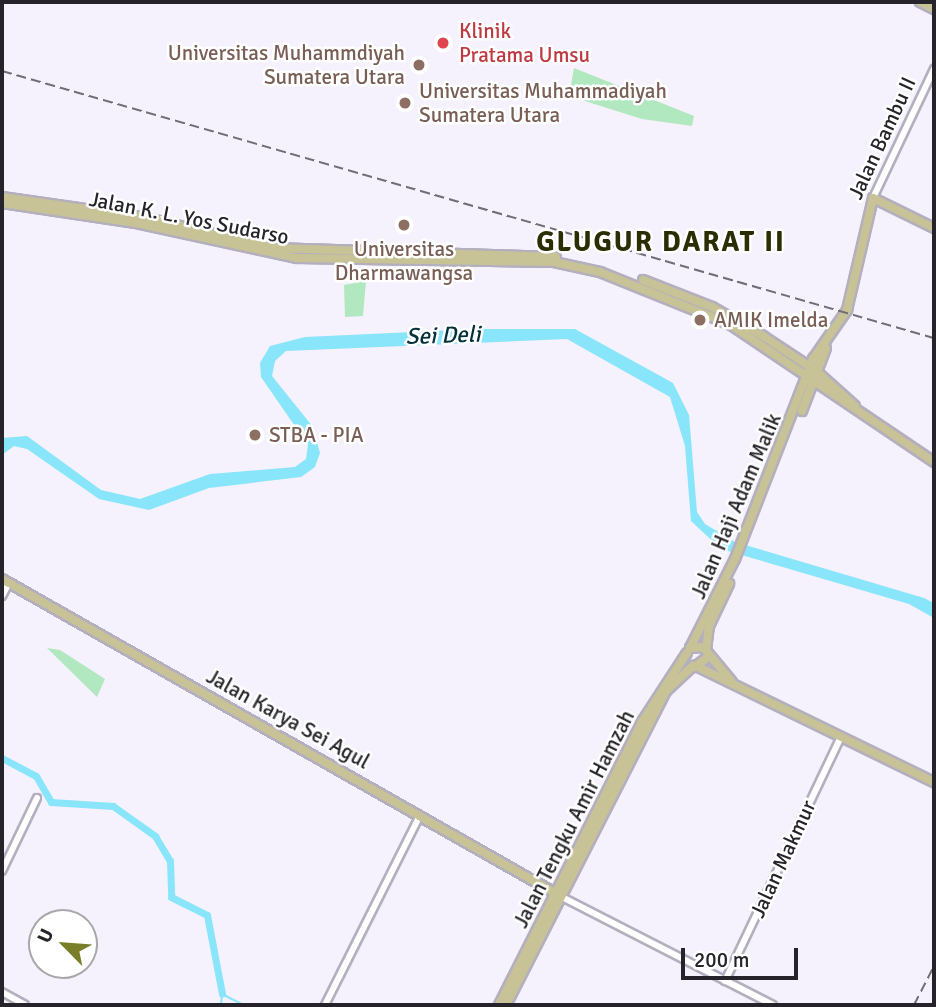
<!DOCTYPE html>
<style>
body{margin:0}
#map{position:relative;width:936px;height:1007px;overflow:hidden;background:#f5f1fd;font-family:Signika,sans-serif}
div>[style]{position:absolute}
.green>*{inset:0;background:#b1e8bf}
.water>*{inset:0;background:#88e5fa}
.stream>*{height:2px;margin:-1px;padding:0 1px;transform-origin:1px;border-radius:1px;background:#88e5fa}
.river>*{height:7px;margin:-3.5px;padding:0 3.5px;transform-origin:3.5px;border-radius:3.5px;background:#88e5fa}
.roads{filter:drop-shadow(2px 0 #b4afbe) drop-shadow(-2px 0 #b4afbe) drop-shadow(0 2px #b4afbe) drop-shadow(0 -2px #b4afbe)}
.minor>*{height:6px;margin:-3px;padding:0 3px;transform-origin:3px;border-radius:3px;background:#fff}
.major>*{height:8px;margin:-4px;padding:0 4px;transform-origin:4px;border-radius:4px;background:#c7c396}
.rail>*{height:2px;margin-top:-1px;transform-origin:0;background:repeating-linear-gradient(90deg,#706d75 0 10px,transparent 0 15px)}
.dots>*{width:19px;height:19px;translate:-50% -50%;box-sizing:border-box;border:4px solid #fff;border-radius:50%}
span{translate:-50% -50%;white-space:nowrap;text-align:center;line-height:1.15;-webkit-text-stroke:5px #fff;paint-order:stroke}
.health-label{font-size:21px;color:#be3a42}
.left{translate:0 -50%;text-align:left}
.education-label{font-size:21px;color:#785e54}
.right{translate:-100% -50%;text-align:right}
.street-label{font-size:21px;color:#26242a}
.water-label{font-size:23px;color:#013039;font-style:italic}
.district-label{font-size:28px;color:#2b2d03;font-weight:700;letter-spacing:2px}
.frame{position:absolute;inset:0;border:4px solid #26242a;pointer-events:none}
.north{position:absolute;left:28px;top:909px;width:70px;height:70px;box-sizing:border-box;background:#fff;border:2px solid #a8a7aa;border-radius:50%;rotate:295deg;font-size:19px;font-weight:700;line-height:28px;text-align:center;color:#26242a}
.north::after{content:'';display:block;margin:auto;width:24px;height:32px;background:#797e28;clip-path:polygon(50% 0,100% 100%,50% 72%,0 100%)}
.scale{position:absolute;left:681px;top:948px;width:117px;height:32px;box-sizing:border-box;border:4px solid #26242a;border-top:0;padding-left:9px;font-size:21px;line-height:24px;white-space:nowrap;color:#26242a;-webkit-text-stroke:5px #fff;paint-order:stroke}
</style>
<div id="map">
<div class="green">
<i style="clip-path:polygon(574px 68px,694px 116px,692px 126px,642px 119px,569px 96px)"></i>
<i style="clip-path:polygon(366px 281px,363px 316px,345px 317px,344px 285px)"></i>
<i style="clip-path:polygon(47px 648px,60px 650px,105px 679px,97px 697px)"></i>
</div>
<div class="water">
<i style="clip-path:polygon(478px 329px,575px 329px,673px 383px,689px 415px,697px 512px,705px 524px,735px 542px,924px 598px,934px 603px,934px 618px,909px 604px,721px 549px,691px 521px,685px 446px,670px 397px,567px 339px,286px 351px,275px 361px,272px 376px,313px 427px,320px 453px,315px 467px,301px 477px,209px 488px,149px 510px,99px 499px,27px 449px,14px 446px,2px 455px,2px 438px,27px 436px,101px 490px,140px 499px,210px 474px,295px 467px,306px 459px,308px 445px,261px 377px,260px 363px,270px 346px,305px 337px)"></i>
</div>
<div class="stream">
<i style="left:221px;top:1005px;width:11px;rotate:-85deg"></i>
<i style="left:222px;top:994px;width:25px;rotate:27deg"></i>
</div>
<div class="river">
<i style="left:2px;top:758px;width:38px;rotate:28deg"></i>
<i style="left:36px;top:776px;width:30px;rotate:60deg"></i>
<i style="left:51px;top:802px;width:62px;rotate:3.7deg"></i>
<i style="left:113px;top:806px;width:52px;rotate:35.5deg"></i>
<i style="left:155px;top:836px;width:29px;rotate:59deg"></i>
<i style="left:170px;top:861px;width:36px;rotate:88deg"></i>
<i style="left:171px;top:897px;width:40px;rotate:26.6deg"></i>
<i style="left:207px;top:915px;width:80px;rotate:79.2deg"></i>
</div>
<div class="roads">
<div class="minor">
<i style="left:873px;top:198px;width:143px;rotate:-64.7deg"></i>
<i style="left:2px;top:596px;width:15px;rotate:-62deg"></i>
<i style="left:2px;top:871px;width:81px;rotate:-64.4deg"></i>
<i style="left:560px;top:896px;width:239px;rotate:27.1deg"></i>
<i style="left:725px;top:981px;width:270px;rotate:-64.6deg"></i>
<i style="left:2px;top:992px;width:26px;rotate:29deg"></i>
<i style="left:325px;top:1005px;width:212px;rotate:-63.4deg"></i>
</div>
<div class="major">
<i style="left:920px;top:2px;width:16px;rotate:27deg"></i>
<i style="left:2px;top:197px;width:141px;rotate:8.1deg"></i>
<i style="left:142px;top:217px;width:135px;rotate:13.3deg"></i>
<i style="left:273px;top:248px;width:283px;rotate:1.8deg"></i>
<i style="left:2px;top:203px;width:135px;rotate:8.5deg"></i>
<i style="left:136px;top:223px;width:165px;rotate:12.3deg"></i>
<i style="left:297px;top:258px;width:257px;rotate:0.9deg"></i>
<i style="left:554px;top:262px;width:47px;rotate:12.3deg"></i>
<i style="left:600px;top:272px;width:141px;rotate:22deg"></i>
<i style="left:731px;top:325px;width:245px;rotate:34deg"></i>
<i style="left:643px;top:280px;width:74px;rotate:21.4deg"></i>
<i style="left:712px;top:307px;width:59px;rotate:29.6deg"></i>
<i style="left:763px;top:336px;width:64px;rotate:33.4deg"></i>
<i style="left:816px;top:371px;width:52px;rotate:41.9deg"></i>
<i style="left:802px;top:411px;width:67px;rotate:-69.1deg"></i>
<i style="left:2px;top:579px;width:636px;rotate:29.59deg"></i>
<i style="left:690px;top:648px;width:100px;rotate:-63.2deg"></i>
<i style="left:735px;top:559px;width:215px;rotate:-68.7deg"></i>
<i style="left:813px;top:359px;width:60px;rotate:-55.2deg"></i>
<i style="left:847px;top:310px;width:115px;rotate:-76.9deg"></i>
<i style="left:873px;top:198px;width:68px;rotate:26.2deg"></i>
<i style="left:690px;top:648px;width:13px;rotate:-4deg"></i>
<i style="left:703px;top:647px;width:45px;rotate:50.4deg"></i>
<i style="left:706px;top:650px;width:24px;rotate:-83deg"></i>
<i style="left:709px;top:626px;width:47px;rotate:-64.5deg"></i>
<i style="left:695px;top:667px;width:16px;rotate:-38deg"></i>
<i style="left:698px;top:667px;width:263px;rotate:26deg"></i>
<i style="left:499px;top:1005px;width:317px;rotate:-63.2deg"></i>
<i style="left:642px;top:722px;width:82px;rotate:-56.9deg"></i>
<i style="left:506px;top:1005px;width:352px;rotate:-63deg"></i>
<i style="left:666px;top:691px;width:37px;rotate:-43deg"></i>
</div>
</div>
<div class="rail">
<i style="left:2px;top:71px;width:969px;rotate:15.99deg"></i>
<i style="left:914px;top:1005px;width:44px;rotate:-62.9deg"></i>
</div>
<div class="dots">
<i style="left:443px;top:43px;background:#e0444e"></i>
<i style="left:419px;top:65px;background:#8d6e63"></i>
<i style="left:405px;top:103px;background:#8d6e63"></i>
<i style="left:404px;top:225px;background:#8d6e63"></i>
<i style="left:700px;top:320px;background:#8d6e63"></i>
<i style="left:255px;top:435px;background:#8d6e63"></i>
</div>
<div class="health-label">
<span class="left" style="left:459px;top:43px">Klinik<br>Pratama Umsu</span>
</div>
<div class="education-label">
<span class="right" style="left:405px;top:65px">Universitas Muhammdiyah<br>Sumatera Utara</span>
<span class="left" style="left:419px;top:103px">Universitas Muhammadiyah<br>Sumatera Utara</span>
<span style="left:404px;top:261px">Universitas<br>Dharmawangsa</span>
<span class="left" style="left:714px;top:320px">AMIK Imelda</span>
<span class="left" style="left:269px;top:435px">STBA - PIA</span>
</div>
<div class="street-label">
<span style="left:882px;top:138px;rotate:-65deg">Jalan Bambu II</span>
<span style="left:189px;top:218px;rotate:11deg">Jalan K. L. Yos Sudarso</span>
<span style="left:736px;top:506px;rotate:-67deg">Jalan Haji Adam Malik</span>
<span style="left:288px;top:719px;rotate:29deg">Jalan Karya Sei Agul</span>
<span style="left:574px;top:819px;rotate:-63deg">Jalan Tengku Amir Hamzah</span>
<span style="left:783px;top:859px;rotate:-65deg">Jalan Makmur</span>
</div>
<div class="water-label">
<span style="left:443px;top:336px;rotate:-2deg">Sei Deli</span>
</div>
<div class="district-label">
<span style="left:661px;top:242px">GLUGUR DARAT II</span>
</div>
<div class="frame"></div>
<div class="north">U</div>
<div class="scale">200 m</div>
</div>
